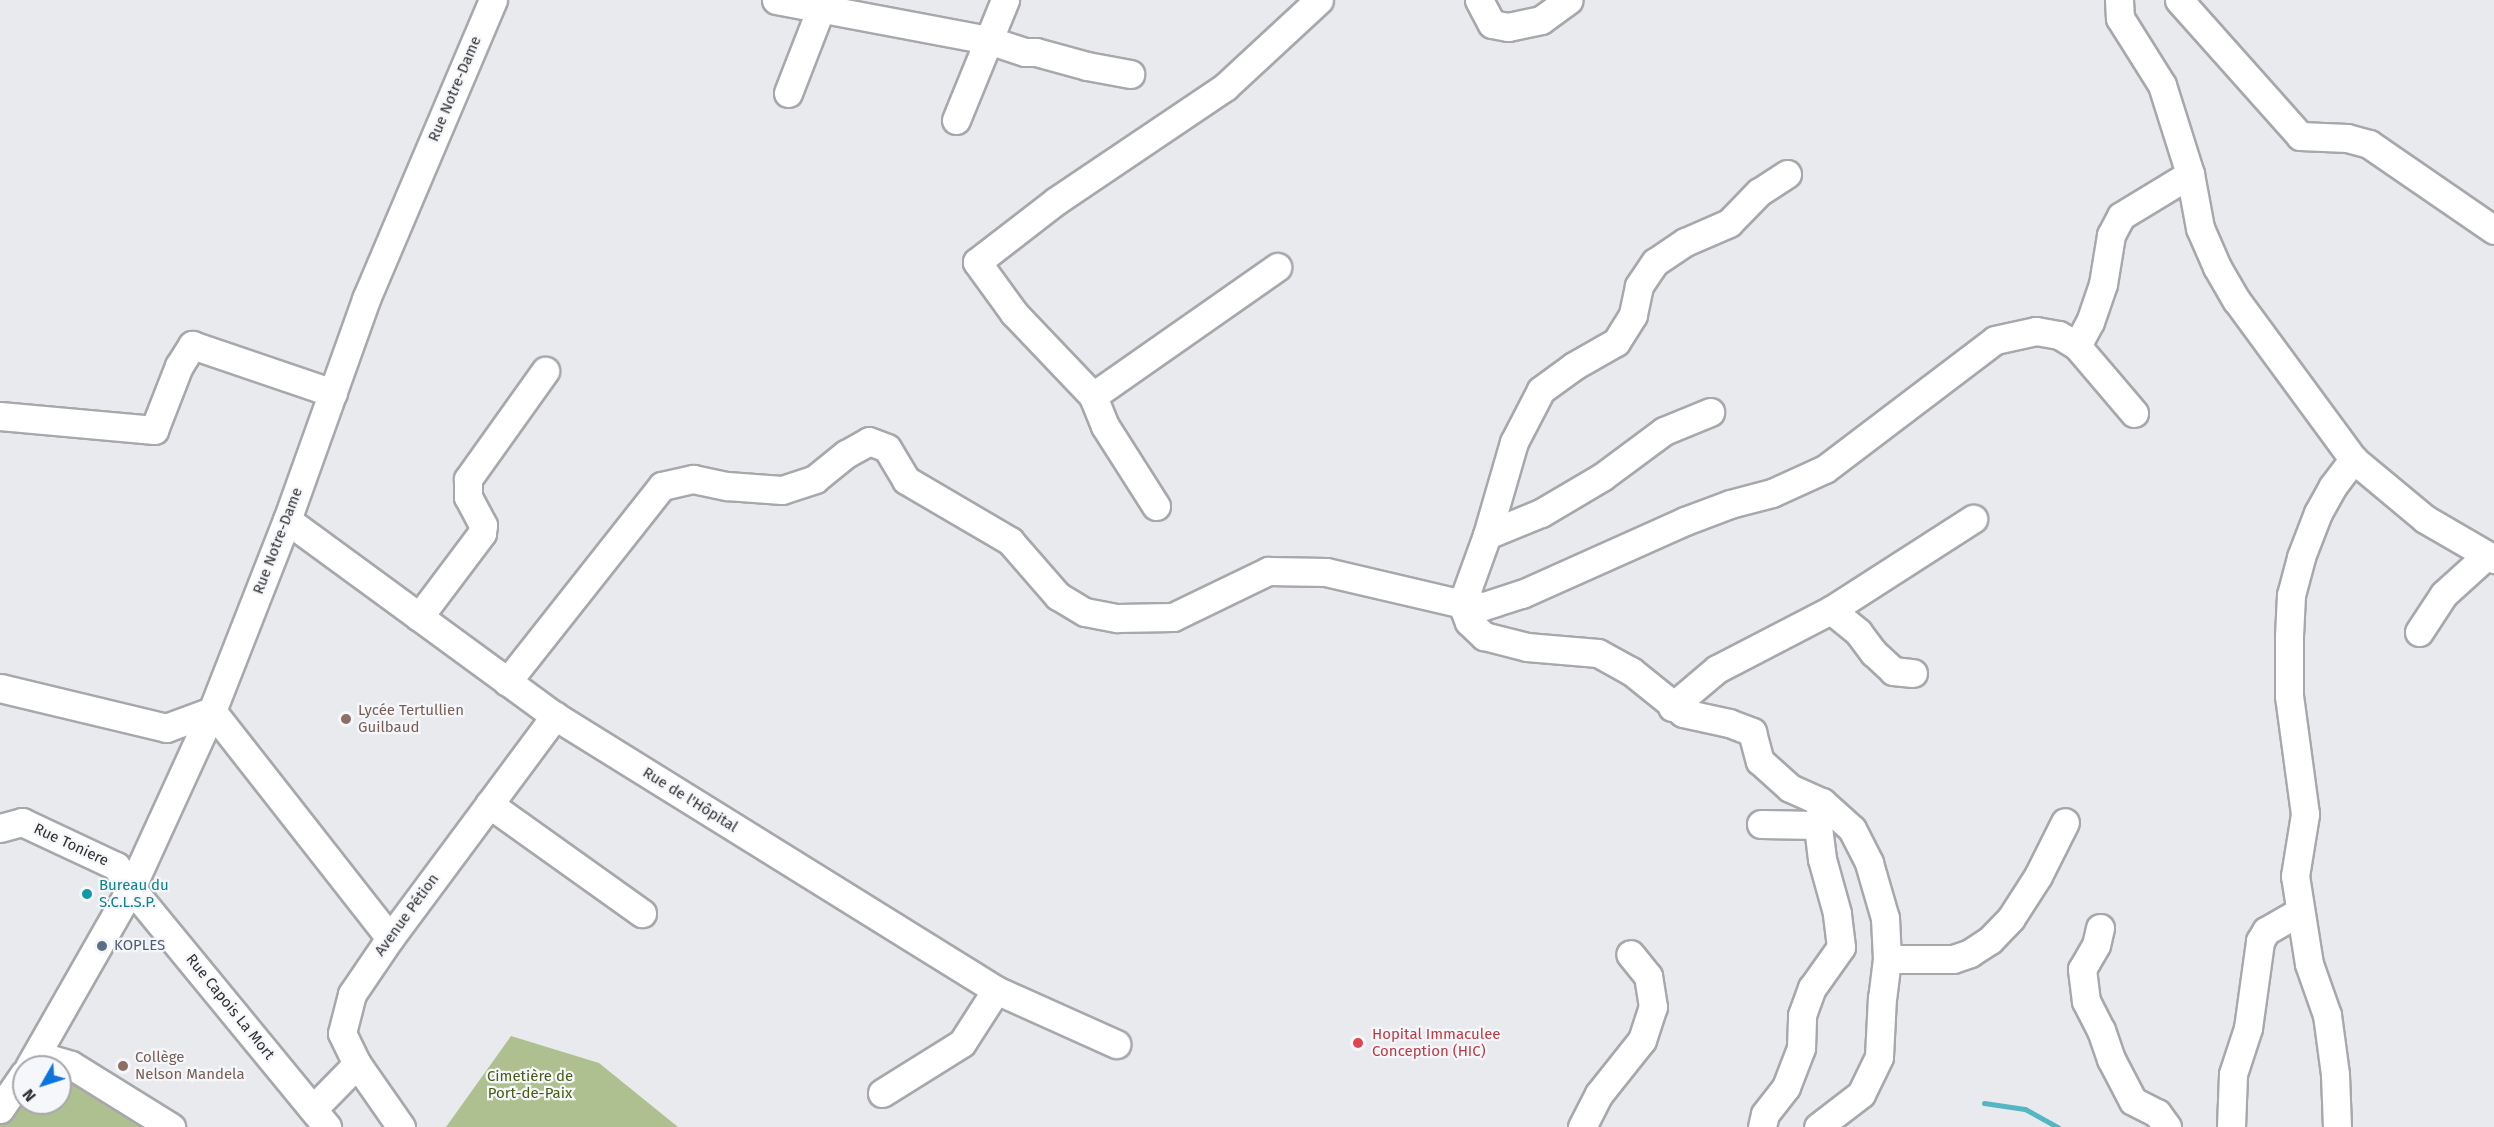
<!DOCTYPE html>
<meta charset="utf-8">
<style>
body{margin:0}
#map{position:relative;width:2494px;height:1127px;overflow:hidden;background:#e9eaee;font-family:"Fira Sans",sans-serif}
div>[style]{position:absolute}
.green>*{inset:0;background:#aec08f}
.stream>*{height:5px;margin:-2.5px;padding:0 2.5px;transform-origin:2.5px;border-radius:2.5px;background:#54b6c2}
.roads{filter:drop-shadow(2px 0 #a7a8ac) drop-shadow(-2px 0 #a7a8ac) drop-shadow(0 2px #a7a8ac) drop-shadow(0 -2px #a7a8ac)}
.minor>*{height:27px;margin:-13.5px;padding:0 13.5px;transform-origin:13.5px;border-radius:13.5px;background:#fff}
.dots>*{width:16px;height:16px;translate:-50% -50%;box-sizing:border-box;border:3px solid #f6f7fb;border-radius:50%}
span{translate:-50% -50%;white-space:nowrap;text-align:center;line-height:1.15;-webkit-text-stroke:4.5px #f6f7fb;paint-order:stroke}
.street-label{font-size:15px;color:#313133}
.education-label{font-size:15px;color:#785e54}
.left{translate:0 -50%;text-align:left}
.culture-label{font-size:15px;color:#0d838f}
.service-label{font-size:15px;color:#4e5e75}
.health-label{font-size:15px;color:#be3a42}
.park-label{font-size:15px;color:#485c14}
.north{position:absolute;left:12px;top:1055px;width:60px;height:60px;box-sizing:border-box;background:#f6f7fb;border:2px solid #a7a8ab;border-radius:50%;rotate:231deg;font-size:16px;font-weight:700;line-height:24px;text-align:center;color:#313133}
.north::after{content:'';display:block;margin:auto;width:21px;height:27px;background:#0c75dd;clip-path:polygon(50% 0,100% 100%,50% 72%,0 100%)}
</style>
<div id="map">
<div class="green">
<i style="clip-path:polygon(511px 1036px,599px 1063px,678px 1127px,446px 1127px)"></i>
<i style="clip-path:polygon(60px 1074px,148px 1127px,0 1127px,0 1118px,24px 1085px,24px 1103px,60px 1103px)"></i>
</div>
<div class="stream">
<i style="left:1984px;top:1103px;width:41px;rotate:8.3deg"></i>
<i style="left:2025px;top:1109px;width:38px;rotate:29deg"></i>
</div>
<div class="roads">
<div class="minor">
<i style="left:776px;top:0;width:216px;rotate:10.7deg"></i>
<i style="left:988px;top:40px;width:39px;rotate:18deg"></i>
<i style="left:1025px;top:52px;width:11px"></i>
<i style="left:1036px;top:52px;width:53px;rotate:15.4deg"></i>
<i style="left:1087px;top:66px;width:44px;rotate:10.5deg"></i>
<i style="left:1479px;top:0;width:27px;rotate:62deg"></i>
<i style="left:1492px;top:24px;width:16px;rotate:11deg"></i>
<i style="left:1508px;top:27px;width:34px;rotate:-12deg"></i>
<i style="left:1541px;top:20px;width:34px;rotate:-36deg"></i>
<i style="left:2119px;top:0;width:18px;rotate:87deg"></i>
<i style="left:2120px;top:18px;width:79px;rotate:57.9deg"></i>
<i style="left:2162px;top:85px;width:93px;rotate:72.5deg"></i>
<i style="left:2190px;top:174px;width:55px;rotate:79.5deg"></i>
<i style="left:2200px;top:228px;width:43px;rotate:66.4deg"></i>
<i style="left:2217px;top:267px;width:39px;rotate:60deg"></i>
<i style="left:2237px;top:301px;width:196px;rotate:53.7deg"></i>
<i style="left:2353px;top:459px;width:94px;rotate:39.8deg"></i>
<i style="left:2425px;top:519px;width:80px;rotate:30.1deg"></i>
<i style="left:2179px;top:0;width:182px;rotate:48.3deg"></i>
<i style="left:2300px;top:136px;width:47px;rotate:2.4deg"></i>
<i style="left:2347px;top:138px;width:23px;rotate:15deg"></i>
<i style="left:2369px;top:144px;width:152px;rotate:34.5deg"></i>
<i style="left:788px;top:93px;width:100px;rotate:-68.8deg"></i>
<i style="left:956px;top:120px;width:130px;rotate:-67.8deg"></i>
<i style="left:1787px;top:174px;width:33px;rotate:147deg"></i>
<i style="left:1759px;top:192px;width:43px;rotate:134.1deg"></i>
<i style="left:1729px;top:223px;width:48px;rotate:156.6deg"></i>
<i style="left:1685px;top:242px;width:36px;rotate:146deg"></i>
<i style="left:1655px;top:262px;width:29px;rotate:124deg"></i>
<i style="left:1639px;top:286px;width:30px;rotate:102deg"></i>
<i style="left:1633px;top:315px;width:32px;rotate:122deg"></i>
<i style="left:1616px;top:342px;width:48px;rotate:150.3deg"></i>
<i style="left:1574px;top:366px;width:41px;rotate:144deg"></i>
<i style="left:1541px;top:390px;width:59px;rotate:117.4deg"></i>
<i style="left:1514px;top:442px;width:97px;rotate:106.2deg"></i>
<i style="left:1487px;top:535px;width:73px;rotate:109.9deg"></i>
<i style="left:1462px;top:604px;width:19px;rotate:69deg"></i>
<i style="left:1469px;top:622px;width:21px;rotate:43deg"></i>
<i style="left:1484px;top:636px;width:44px;rotate:14.3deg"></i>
<i style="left:1527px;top:647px;width:71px;rotate:4.8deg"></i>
<i style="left:1598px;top:653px;width:38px;rotate:29deg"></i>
<i style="left:1631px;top:671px;width:67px;rotate:38.9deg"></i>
<i style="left:1683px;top:713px;width:47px;rotate:12.3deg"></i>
<i style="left:1729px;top:723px;width:25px;rotate:21deg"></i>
<i style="left:1752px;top:732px;width:30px;rotate:75deg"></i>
<i style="left:1760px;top:761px;width:40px;rotate:42deg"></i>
<i style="left:1790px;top:788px;width:35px;rotate:24deg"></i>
<i style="left:1822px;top:802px;width:40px;rotate:42deg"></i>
<i style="left:1852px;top:829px;width:38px;rotate:63deg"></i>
<i style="left:1869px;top:863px;width:57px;rotate:73.8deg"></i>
<i style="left:1885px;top:918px;width:41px;rotate:87.2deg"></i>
<i style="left:1887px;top:959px;width:38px;rotate:97deg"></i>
<i style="left:1882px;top:997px;width:60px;rotate:92.9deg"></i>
<i style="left:1879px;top:1057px;width:41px;rotate:115.9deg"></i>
<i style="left:1861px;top:1094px;width:54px;rotate:142.5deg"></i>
<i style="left:2077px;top:346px;width:27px;rotate:-62deg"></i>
<i style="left:2090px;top:322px;width:40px;rotate:-71.1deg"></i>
<i style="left:2103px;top:284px;width:50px;rotate:-80.7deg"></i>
<i style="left:2111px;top:235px;width:21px;rotate:-62deg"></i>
<i style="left:2121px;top:216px;width:81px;rotate:-31.3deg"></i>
<i style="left:1093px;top:396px;width:225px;rotate:-35deg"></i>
<i style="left:0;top:416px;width:155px;rotate:5.2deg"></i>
<i style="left:154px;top:430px;width:69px;rotate:-68.7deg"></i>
<i style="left:179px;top:366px;width:25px;rotate:-58deg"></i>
<i style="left:192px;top:345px;width:149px;rotate:18.8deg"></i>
<i style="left:1156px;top:506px;width:95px;rotate:-122.5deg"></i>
<i style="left:1105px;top:426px;width:32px;rotate:-112deg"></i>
<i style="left:1093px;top:396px;width:115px;rotate:-133.6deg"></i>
<i style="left:1014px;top:313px;width:63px;rotate:-126deg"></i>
<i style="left:977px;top:262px;width:100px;rotate:-37.7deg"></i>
<i style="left:1056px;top:201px;width:204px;rotate:-34deg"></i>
<i style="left:1225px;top:87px;width:128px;rotate:-42.8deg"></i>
<i style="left:287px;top:520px;width:332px;rotate:36.2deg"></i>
<i style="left:555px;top:716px;width:519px;rotate:31.85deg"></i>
<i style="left:996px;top:990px;width:132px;rotate:24.2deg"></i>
<i style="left:1487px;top:535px;width:58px;rotate:-22.2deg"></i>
<i style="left:1541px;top:513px;width:71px;rotate:-30.5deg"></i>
<i style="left:1602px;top:477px;width:77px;rotate:-36.6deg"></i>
<i style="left:1664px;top:431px;width:50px;rotate:-22.4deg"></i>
<i style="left:1831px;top:610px;width:35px;rotate:39deg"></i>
<i style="left:1858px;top:632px;width:26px;rotate:53deg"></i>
<i style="left:1874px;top:653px;width:26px;rotate:43deg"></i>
<i style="left:1893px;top:671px;width:20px;rotate:6deg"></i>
<i style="left:419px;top:617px;width:105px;rotate:-53.1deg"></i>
<i style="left:482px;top:533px;width:8px;rotate:-83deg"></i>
<i style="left:483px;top:525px;width:32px;rotate:-118deg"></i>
<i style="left:468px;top:497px;width:18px;rotate:-90deg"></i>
<i style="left:468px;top:479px;width:133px;rotate:-54.5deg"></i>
<i style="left:2419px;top:632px;width:45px;rotate:-56.7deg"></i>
<i style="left:2444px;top:594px;width:57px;rotate:-42.1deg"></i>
<i style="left:507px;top:682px;width:250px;rotate:-51.7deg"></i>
<i style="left:662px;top:486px;width:32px;rotate:-13deg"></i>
<i style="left:693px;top:479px;width:35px;rotate:12deg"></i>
<i style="left:727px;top:486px;width:55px;rotate:4.2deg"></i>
<i style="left:782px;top:490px;width:35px;rotate:-18deg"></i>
<i style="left:815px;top:479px;width:40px;rotate:-39deg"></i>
<i style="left:846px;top:454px;width:26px;rotate:-29deg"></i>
<i style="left:869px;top:441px;width:19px;rotate:21deg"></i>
<i style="left:887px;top:448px;width:37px;rotate:59deg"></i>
<i style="left:906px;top:480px;width:121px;rotate:30.4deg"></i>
<i style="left:1010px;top:541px;width:73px;rotate:48.9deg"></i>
<i style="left:1058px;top:596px;width:31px;rotate:31deg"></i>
<i style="left:1085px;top:612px;width:33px;rotate:11deg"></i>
<i style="left:1117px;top:618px;width:56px;rotate:-1deg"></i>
<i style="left:1173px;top:617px;width:106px;rotate:-25.8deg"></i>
<i style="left:1268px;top:571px;width:58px;rotate:1deg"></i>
<i style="left:1326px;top:572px;width:140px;rotate:13.2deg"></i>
<i style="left:1462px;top:604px;width:22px;rotate:5deg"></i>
<i style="left:1484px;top:606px;width:40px;rotate:-18deg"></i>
<i style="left:1522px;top:594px;width:179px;rotate:-24.1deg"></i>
<i style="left:1685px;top:521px;width:48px;rotate:-20.7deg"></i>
<i style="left:1730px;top:504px;width:43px;rotate:-14.7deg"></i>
<i style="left:1772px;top:493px;width:58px;rotate:-24.4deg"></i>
<i style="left:1825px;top:469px;width:213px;rotate:-37.2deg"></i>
<i style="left:1995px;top:340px;width:42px;rotate:-12.4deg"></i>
<i style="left:2036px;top:331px;width:23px;rotate:10deg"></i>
<i style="left:2059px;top:335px;width:21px;rotate:31deg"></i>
<i style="left:2077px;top:346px;width:88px;rotate:49.6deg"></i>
<i style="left:0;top:688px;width:171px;rotate:13.5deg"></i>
<i style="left:166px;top:728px;width:49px;rotate:-20.3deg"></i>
<i style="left:212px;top:711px;width:288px;rotate:51.9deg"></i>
<i style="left:1672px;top:707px;width:59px;rotate:-40.2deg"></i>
<i style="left:1717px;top:669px;width:128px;rotate:-27.4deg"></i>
<i style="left:1831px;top:610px;width:169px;rotate:-32.7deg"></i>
<i style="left:489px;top:804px;width:188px;rotate:35.5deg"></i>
<i style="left:1761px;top:824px;width:57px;rotate:1deg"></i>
<i style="left:0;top:828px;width:23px;rotate:-15deg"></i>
<i style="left:22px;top:822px;width:104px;rotate:25.1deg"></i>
<i style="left:116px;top:866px;width:27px;rotate:56deg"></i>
<i style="left:131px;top:888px;width:309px;rotate:50.6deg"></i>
<i style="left:2100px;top:928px;width:17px;rotate:103deg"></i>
<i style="left:2096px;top:945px;width:28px;rotate:120deg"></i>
<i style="left:2082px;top:969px;width:32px;rotate:83deg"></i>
<i style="left:2086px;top:1001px;width:33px;rotate:63deg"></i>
<i style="left:2101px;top:1030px;width:31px;rotate:71deg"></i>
<i style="left:2111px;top:1059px;width:47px;rotate:62.4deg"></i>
<i style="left:2133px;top:1101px;width:27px;rotate:27deg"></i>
<i style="left:2157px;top:1113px;width:17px;rotate:54deg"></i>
<i style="left:1887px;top:959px;width:66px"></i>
<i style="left:1953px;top:959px;width:18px;rotate:-19deg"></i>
<i style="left:1970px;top:953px;width:24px;rotate:-33deg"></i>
<i style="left:1990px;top:940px;width:30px;rotate:-46deg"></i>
<i style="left:2011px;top:918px;width:50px;rotate:-57.3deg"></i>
<i style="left:2038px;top:876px;width:60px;rotate:-63.4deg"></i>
<i style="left:37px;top:1055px;width:35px;rotate:16deg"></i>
<i style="left:71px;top:1065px;width:118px;rotate:31.8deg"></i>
<i style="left:29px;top:1067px;width:206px;rotate:-60.3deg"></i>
<i style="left:131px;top:888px;width:195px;rotate:-65.4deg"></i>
<i style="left:212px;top:711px;width:205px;rotate:-68.6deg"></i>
<i style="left:287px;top:520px;width:235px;rotate:-70.3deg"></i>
<i style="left:366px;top:299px;width:325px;rotate:-67deg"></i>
<i style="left:882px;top:1093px;width:94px;rotate:-32deg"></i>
<i style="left:962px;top:1043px;width:63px;rotate:-57.3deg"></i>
<i style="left:0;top:1109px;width:42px;rotate:-55.6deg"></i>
<i style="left:313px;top:1109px;width:63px;rotate:-45.6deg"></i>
<i style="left:401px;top:1127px;width:77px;rotate:-124.9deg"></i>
<i style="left:357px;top:1064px;width:34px;rotate:-116deg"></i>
<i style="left:342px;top:1033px;width:40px;rotate:-75.6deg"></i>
<i style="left:352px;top:994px;width:68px;rotate:-55.8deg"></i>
<i style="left:390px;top:938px;width:277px;rotate:-53.4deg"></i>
<i style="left:1582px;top:1127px;width:37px;rotate:-63deg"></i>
<i style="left:1599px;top:1094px;width:69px;rotate:-51.5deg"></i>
<i style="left:1642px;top:1040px;width:35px;rotate:-72deg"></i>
<i style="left:1653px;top:1007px;width:31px;rotate:-99deg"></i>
<i style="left:1648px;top:976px;width:28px;rotate:-129deg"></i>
<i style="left:1762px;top:1127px;width:13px;rotate:-77deg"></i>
<i style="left:1765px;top:1114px;width:34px;rotate:-52deg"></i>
<i style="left:1786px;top:1087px;width:42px;rotate:-69deg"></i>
<i style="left:1801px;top:1048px;width:33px;rotate:-88deg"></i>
<i style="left:1802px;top:1015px;width:29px;rotate:-70deg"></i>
<i style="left:1812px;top:988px;width:50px;rotate:-54.7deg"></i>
<i style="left:1841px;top:947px;width:34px;rotate:-97deg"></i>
<i style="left:1837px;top:913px;width:56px;rotate:-105.5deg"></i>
<i style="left:1822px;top:859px;width:34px;rotate:-97deg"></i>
<i style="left:1818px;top:825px;width:23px;rotate:-80deg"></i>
<i style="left:2231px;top:1127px;width:53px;rotate:-87.8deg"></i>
<i style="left:2233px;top:1074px;width:48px;rotate:-71.9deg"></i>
<i style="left:2248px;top:1028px;width:88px;rotate:-82.1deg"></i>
<i style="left:2260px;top:941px;width:12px;rotate:-59deg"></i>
<i style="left:2266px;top:931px;width:38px;rotate:-30deg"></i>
<i style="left:2337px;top:1127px;width:53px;rotate:-92.2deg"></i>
<i style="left:2335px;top:1074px;width:60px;rotate:-97.7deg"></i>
<i style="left:2327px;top:1015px;width:54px;rotate:-109.4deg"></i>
<i style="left:2309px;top:964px;width:89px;rotate:-99deg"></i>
<i style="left:2295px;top:876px;width:63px;rotate:-80.8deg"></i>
<i style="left:2305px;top:814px;width:119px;rotate:-97.7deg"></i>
<i style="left:2289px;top:696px;width:60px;rotate:-90deg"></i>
<i style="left:2289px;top:636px;width:41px;rotate:-87.2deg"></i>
<i style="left:2291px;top:595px;width:39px;rotate:-75deg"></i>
<i style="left:2301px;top:557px;width:47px;rotate:-68.9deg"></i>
<i style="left:2318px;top:513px;width:31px;rotate:-61deg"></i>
<i style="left:2333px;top:486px;width:34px;rotate:-53deg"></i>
</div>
</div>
<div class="dots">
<i style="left:346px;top:719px;background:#8d6e63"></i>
<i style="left:87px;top:894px;background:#0f9aa8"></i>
<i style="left:102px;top:946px;background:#5c6f8a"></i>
<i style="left:1358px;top:1043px;background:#e0444e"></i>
<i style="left:123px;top:1066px;background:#8d6e63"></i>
</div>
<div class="street-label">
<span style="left:455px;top:89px;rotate:-67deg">Rue Notre-Dame</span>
<span style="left:278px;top:541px;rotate:-69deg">Rue Notre-Dame</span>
<span style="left:690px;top:800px;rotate:32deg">Rue de l'Hôpital</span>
<span style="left:71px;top:845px;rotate:25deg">Rue Toniere</span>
<span style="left:407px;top:915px;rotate:-54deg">Avenue Pétion</span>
<span style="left:230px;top:1007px;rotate:51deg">Rue Capois La Mort</span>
</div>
<div class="education-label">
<span class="left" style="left:358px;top:719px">Lycée Tertullien<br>Guilbaud</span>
<span class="left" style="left:135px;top:1066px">Collège<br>Nelson Mandela</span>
</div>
<div class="culture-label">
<span class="left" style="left:99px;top:894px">Bureau du<br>S.C.L.S.P.</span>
</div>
<div class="service-label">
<span class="left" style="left:114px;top:946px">KOPLES</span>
</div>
<div class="health-label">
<span class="left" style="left:1372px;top:1043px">Hopital Immaculee<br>Conception (HIC)</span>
</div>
<div class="park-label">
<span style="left:530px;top:1085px">Cimetière de<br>Port-de-Paix</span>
</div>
<div class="north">N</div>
</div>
